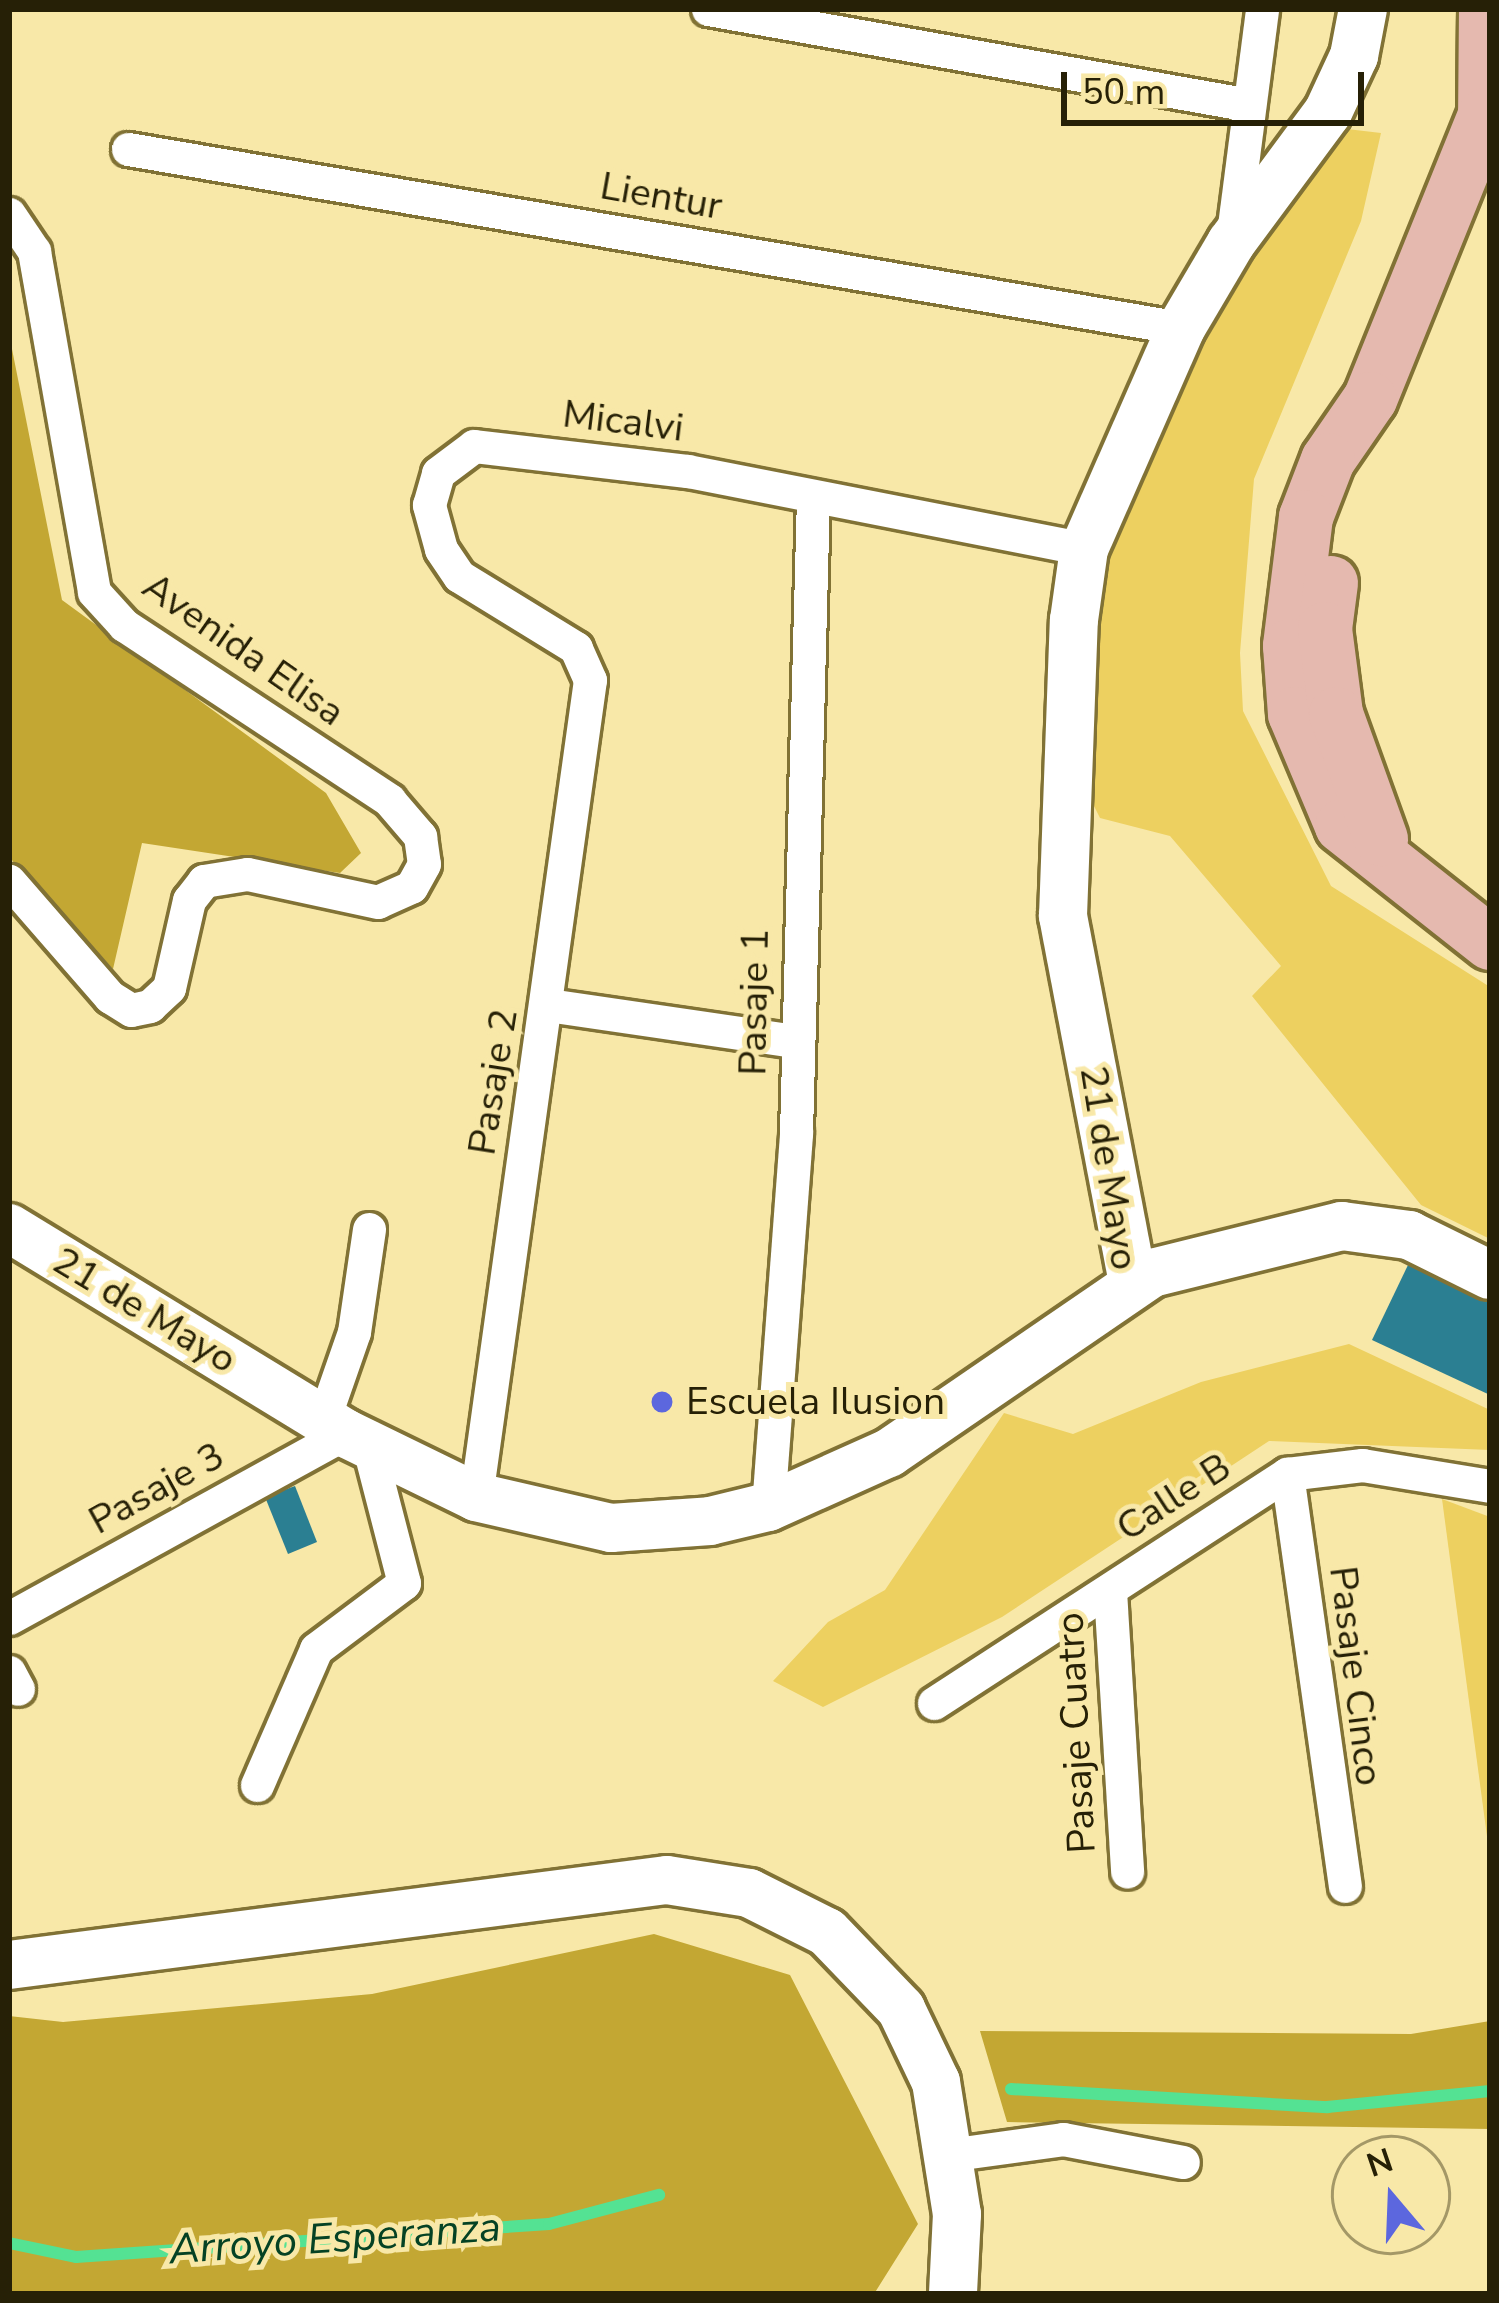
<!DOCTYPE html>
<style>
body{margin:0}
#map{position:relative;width:1499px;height:2303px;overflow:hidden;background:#f8e8a8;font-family:"Nunito Sans",sans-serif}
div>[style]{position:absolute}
.green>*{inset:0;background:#edd060}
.forest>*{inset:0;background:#c3a733}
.stream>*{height:12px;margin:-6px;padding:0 6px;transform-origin:6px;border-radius:6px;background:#54e293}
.building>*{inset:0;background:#2b7f92}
.roads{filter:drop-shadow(3px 0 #817235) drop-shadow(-3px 0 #817235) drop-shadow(0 3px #817235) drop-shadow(0 -3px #817235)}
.street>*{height:33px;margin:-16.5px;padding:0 16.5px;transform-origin:16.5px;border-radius:16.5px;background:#fff}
.secondary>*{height:48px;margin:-24px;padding:0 24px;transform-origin:24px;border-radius:24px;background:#fff}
.primary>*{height:54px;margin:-27px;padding:0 27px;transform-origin:27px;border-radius:27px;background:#e5b9af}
.dots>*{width:33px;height:33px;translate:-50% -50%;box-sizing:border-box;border:6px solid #f8e8a8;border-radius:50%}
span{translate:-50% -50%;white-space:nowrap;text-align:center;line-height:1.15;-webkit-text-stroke:10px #f8e8a8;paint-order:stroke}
.street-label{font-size:39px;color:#262006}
.poi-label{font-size:39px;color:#262006}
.left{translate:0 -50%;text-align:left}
.water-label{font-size:42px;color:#054224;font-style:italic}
.frame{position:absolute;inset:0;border:12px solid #262006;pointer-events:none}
.north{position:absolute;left:1331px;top:2135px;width:120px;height:120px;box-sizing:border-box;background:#f8e8a8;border:3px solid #a49867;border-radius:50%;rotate:341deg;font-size:33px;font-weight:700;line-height:48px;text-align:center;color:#262006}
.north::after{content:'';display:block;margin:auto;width:42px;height:54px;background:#5c67de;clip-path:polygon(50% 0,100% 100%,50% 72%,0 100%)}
.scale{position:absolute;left:1061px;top:72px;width:303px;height:54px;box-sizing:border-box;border:6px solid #262006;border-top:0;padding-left:15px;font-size:36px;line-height:42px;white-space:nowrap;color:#262006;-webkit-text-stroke:9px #f8e8a8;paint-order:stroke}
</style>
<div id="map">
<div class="green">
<i style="clip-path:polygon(1347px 129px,1381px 133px,1361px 221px,1254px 479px,1240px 653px,1243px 711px,1331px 886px,1490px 987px,1490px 1239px,1421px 1205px,1252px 996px,1281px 966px,1170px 836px,1100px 818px,1080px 778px,1091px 592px,1150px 428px,1239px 268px)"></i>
<i style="clip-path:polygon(1349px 1344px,1490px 1410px,1490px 1450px,1269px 1441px,1002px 1617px,823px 1707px,773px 1681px,828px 1622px,885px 1590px,1004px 1413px,1073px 1434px,1201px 1382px)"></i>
<i style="clip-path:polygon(1442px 1499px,1490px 1517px,1490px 1859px)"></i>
</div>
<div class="forest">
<i style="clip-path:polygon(9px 334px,62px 600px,326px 793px,361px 853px,340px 873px,142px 843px,113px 969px,9px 857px)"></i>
<i style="clip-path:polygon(654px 1934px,790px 1975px,918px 2224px,874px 2294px,9px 2294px,9px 2016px,63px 2022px,372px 1994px)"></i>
<i style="clip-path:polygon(1490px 2021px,1490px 2129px,1007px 2122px,980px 2031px,1411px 2034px)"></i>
</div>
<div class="stream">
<i style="left:1011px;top:2089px;width:317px;rotate:3.3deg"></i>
<i style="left:1327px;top:2107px;width:164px;rotate:-5.6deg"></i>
<i style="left:9px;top:2243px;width:68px;rotate:11.8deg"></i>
<i style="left:76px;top:2257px;width:474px;rotate:-4deg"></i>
<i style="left:549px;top:2224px;width:114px;rotate:-14.8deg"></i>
</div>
<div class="building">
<i style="clip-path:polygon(1408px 1265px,1490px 1303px,1490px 1395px,1372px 1340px)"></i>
<i style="clip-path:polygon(295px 1486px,317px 1542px,288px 1554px,265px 1497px)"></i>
</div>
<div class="roads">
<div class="street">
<i style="left:708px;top:9px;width:544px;rotate:10.05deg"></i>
<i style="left:128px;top:149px;width:1068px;rotate:9.65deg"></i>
<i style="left:9px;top:214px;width:45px;rotate:56deg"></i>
<i style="left:34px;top:251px;width:346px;rotate:80deg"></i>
<i style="left:94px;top:592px;width:45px;rotate:47.7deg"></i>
<i style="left:124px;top:625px;width:318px;rotate:33.4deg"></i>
<i style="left:389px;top:800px;width:48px;rotate:49.3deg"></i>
<i style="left:420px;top:836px;width:28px;rotate:82deg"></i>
<i style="left:424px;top:864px;width:26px;rotate:119deg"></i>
<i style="left:411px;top:887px;width:36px;rotate:156deg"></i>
<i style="left:378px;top:902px;width:134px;rotate:-167.9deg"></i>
<i style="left:247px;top:874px;width:44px;rotate:170.8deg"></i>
<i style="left:204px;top:881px;width:24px;rotate:128deg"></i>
<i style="left:189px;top:900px;width:90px;rotate:102.8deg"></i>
<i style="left:169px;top:988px;width:26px;rotate:137deg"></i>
<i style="left:150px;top:1006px;width:19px;rotate:168deg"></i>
<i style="left:131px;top:1010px;width:25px;rotate:-148deg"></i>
<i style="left:110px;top:997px;width:154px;rotate:-131deg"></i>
<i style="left:1232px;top:241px;width:234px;rotate:-82.6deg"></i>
<i style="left:548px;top:1005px;width:249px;rotate:8.3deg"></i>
<i style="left:323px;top:1421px;width:94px;rotate:-70.8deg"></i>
<i style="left:354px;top:1332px;width:104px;rotate:-81.7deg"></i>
<i style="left:1287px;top:1474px;width:416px;rotate:82deg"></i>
<i style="left:476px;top:1497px;width:825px;rotate:-82.06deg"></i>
<i style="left:590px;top:680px;width:35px;rotate:-114deg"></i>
<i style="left:576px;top:648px;width:137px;rotate:-148.4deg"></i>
<i style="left:459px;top:576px;width:32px;rotate:-124deg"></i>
<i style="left:441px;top:549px;width:46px;rotate:-105.3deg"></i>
<i style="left:429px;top:505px;width:33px;rotate:-74deg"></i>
<i style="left:438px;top:473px;width:45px;rotate:-36.9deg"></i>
<i style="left:474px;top:446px;width:215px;rotate:6.7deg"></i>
<i style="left:688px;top:471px;width:404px;rotate:11.1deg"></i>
<i style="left:768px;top:1507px;width:375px;rotate:-85.7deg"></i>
<i style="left:796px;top:1133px;width:635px;rotate:-88.47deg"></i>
<i style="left:1110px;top:1591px;width:281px;rotate:86.5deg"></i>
<i style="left:9px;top:1618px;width:384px;rotate:-28.8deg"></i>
<i style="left:9px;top:1672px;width:19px;rotate:62deg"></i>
<i style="left:934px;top:1703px;width:421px;rotate:-33deg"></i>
<i style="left:1287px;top:1474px;width:76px;rotate:-6.8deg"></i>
<i style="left:1362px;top:1465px;width:130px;rotate:9.3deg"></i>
<i style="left:257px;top:1785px;width:148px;rotate:-66.5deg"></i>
<i style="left:316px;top:1649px;width:110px;rotate:-36.9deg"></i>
<i style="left:404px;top:1583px;width:144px;rotate:-104.5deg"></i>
<i style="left:948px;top:2155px;width:116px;rotate:-7.9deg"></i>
<i style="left:1063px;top:2139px;width:122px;rotate:10.9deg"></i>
</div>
<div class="secondary">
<i style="left:9px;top:1228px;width:394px;rotate:31.4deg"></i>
<i style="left:345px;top:1433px;width:146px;rotate:26deg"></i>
<i style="left:476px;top:1497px;width:139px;rotate:12.9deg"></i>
<i style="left:611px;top:1528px;width:99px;rotate:-4deg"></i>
<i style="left:710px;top:1521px;width:60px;rotate:-13.6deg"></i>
<i style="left:768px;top:1507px;width:133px;rotate:-24.1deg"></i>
<i style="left:889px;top:1453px;width:319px;rotate:-34.4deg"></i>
<i style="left:1152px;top:1273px;width:196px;rotate:-13.9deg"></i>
<i style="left:1342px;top:1226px;width:68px;rotate:7.7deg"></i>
<i style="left:1409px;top:1235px;width:90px;rotate:26.3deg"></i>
<i style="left:1133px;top:1283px;width:374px;rotate:-100.8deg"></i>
<i style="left:1063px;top:916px;width:296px;rotate:-87.9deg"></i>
<i style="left:1074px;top:620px;width:72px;rotate:-82deg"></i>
<i style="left:1084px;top:549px;width:241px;rotate:-66.3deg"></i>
<i style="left:1181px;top:328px;width:99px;rotate:-59.5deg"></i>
<i style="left:1231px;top:243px;width:163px;rotate:-53.5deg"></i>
<i style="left:1328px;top:112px;width:62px;rotate:-65.1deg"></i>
<i style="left:1354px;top:56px;width:48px;rotate:-79.2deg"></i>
<i style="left:9px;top:1965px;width:663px;rotate:-7.36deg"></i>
<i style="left:667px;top:1880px;width:83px;rotate:9deg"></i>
<i style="left:749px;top:1893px;width:87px;rotate:26.6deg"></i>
<i style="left:827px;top:1932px;width:107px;rotate:46.1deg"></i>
<i style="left:901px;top:2009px;width:81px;rotate:64.4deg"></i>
<i style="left:936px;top:2082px;width:134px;rotate:81deg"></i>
<i style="left:957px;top:2214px;width:80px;rotate:92.9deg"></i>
</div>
<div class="primary">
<i style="left:1486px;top:9px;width:106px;rotate:90.5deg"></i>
<i style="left:1485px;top:115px;width:306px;rotate:112deg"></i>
<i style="left:1370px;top:399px;width:74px;rotate:124.5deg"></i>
<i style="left:1328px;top:460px;width:61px;rotate:111.1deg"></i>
<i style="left:1306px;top:517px;width:130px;rotate:97.1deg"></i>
<i style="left:1290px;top:646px;width:68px;rotate:85.8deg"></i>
<i style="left:1295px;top:714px;width:121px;rotate:67.2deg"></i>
<i style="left:1342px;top:826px;width:189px;rotate:38.3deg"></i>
<i style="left:1331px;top:583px;width:46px;rotate:97.4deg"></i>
<i style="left:1325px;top:629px;width:86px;rotate:82.6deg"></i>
<i style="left:1336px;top:714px;width:133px;rotate:70.2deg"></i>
</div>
</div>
<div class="dots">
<i style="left:662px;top:1402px;background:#5c67de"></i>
</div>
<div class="street-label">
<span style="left:661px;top:197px;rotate:10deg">Lientur</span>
<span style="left:623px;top:422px;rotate:7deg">Micalvi</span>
<span style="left:243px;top:650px;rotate:35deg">Avenida Elisa</span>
<span style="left:755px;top:1002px;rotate:-89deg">Pasaje 1</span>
<span style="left:494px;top:1082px;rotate:-81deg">Pasaje 2</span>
<span style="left:1108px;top:1168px;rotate:81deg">21 de Mayo</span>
<span style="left:144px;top:1311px;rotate:31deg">21 de Mayo</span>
<span style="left:157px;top:1489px;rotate:-29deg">Pasaje 3</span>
<span style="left:1174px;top:1498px;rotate:-33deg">Calle B</span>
<span style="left:1355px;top:1676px;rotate:83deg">Pasaje Cinco</span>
<span style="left:1077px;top:1733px;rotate:-93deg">Pasaje Cuatro</span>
</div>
<div class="poi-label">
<span class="left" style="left:686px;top:1402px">Escuela Ilusion</span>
</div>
<div class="water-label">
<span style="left:335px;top:2239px;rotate:-4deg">Arroyo Esperanza</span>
</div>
<div class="frame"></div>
<div class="north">N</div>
<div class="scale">50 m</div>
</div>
